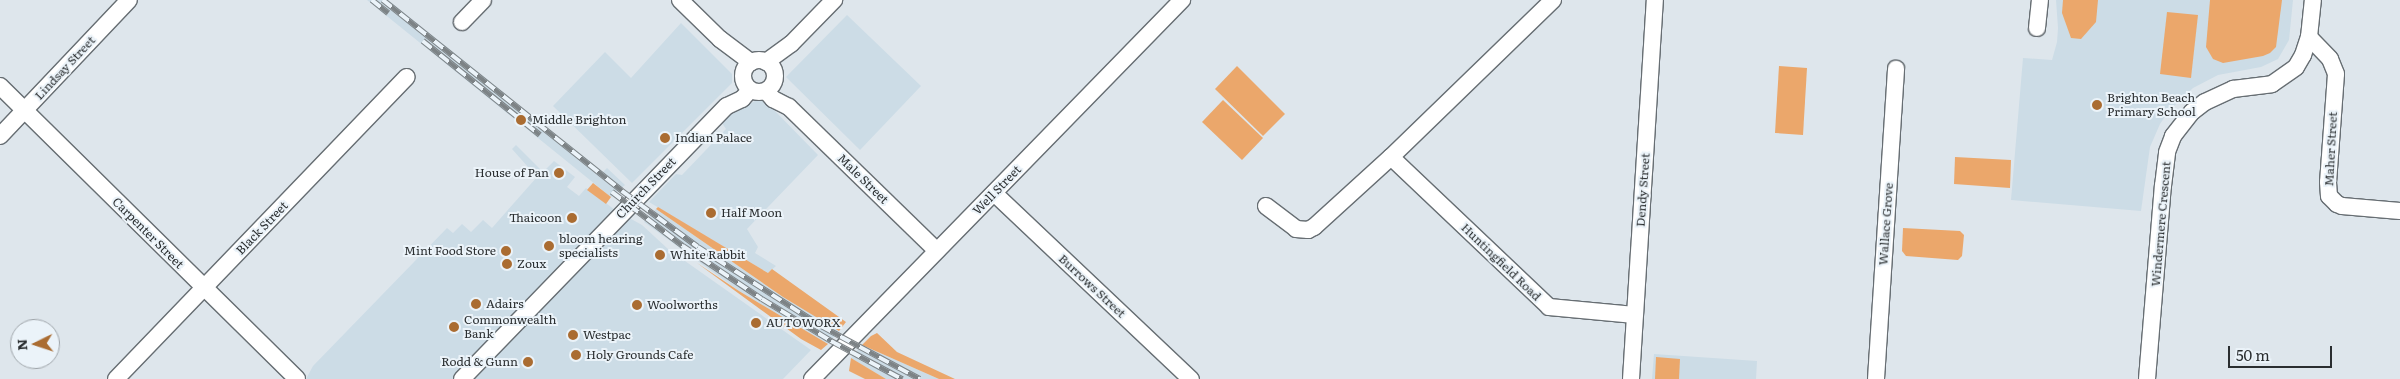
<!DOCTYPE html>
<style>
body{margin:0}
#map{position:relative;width:2400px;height:379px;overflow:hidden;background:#dee6ec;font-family:Literata,serif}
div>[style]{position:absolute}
.built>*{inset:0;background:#ccdce6}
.green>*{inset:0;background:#eba76b}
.roads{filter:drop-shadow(1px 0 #676e73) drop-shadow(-1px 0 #676e73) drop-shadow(0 1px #676e73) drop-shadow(0 -1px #676e73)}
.minor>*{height:16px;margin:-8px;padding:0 8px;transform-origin:8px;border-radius:8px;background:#fff}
.minor>.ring{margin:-8px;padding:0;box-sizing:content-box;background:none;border:16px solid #fff;border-radius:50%}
.rail>*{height:5.5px;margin-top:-2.75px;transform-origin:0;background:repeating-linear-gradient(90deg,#ebf3f9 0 11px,#7d8386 0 22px);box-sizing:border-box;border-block:1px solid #7d8386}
.dots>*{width:14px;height:14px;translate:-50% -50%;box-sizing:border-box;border:2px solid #ebf3f9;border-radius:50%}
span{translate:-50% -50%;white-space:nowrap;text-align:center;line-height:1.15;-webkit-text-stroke:4px #ebf3f9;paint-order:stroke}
.street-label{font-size:12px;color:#2a2e30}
.poi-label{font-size:12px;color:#2a2e30}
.left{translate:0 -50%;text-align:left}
.right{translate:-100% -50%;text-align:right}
.north{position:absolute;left:10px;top:319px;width:50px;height:50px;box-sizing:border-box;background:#ebf3f9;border:1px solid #9ea4a9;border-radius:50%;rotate:266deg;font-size:14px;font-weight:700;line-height:20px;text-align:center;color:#2a2e30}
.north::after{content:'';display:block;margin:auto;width:18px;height:22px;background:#aa6c31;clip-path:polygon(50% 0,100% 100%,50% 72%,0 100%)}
.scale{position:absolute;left:2228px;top:346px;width:104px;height:22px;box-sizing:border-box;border:2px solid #2a2e30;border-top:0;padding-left:6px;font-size:15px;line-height:18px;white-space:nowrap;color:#2a2e30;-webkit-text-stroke:4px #ebf3f9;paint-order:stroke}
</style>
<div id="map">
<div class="built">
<i style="clip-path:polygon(367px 0,388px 0,603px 172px,607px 168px,625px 185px,611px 197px)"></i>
<i style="clip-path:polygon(2056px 0,2293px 0,2289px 40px,2278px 59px,2261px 67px,2218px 75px,2193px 88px,2169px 111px,2160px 124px,2150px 147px,2141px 211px,2011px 200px,2023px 58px,2052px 60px,2057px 42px,2058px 28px)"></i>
<i style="clip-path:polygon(847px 15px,921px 86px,860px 150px,786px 77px)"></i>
<i style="clip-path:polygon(681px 23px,732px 74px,732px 83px,632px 183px,553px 106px,605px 52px,631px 78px)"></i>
<i style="clip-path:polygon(759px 99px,763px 99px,776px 108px,774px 110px,818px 155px,747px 229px,758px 247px,755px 253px,776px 266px,768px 273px,649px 202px,676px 174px,682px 175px,726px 129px,722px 123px,730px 114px)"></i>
<i style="clip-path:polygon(516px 145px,543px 172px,554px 161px,575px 177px,567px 187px,579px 196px,586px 188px,615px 210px,642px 225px,668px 249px,811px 350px,783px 379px,306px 379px,313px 366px,447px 228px,453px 233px,462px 224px,471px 232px,483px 220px,492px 228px,537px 177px,512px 149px)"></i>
<i style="clip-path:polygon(656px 209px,783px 297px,839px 331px,828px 344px,739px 291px,644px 222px)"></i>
<i style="clip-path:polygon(862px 345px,905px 364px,939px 379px,886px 379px,851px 358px)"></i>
<i style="clip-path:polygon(1654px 354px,1757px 361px,1756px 379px,1652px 379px)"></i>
</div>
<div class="green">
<i style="clip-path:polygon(2063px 0,2098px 0,2096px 22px,2081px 39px,2071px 38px,2062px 13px)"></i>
<i style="clip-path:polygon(2210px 0,2282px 0,2276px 47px,2270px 53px,2263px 56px,2223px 63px,2213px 59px,2206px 47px)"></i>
<i style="clip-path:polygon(2167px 12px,2198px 15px,2191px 78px,2160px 74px)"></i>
<i style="clip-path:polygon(1237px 66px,1285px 114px,1263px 136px,1215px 89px)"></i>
<i style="clip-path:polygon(1779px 66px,1807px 68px,1803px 135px,1775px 133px)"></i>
<i style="clip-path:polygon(1223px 100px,1263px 138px,1242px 160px,1202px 122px)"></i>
<i style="clip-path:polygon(1955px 157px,2011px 160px,2010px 188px,1954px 184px)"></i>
<i style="clip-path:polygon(593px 183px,611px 197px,606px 204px,587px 190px)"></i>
<i style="clip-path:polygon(658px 207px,768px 273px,772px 269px,846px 322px,839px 331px,783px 297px,656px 209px)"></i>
<i style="clip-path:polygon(1903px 228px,1960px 231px,1964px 235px,1962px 256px,1958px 260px,1906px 256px,1902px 251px)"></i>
<i style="clip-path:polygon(697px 263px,739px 291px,828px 344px,821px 350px,801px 339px)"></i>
<i style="clip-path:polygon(877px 333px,897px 352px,955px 379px,939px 379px,862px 345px,871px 336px)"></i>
<i style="clip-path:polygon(1656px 357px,1680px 359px,1679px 379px,1655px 379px)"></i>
<i style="clip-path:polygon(851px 358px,886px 379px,865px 379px,849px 371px)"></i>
</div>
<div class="roads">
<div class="minor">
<i style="left:680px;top:0;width:56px;rotate:44.3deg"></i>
<i style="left:720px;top:39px;width:39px;rotate:37deg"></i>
<i style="left:1553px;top:0;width:226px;rotate:135.9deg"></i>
<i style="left:1391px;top:157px;width:218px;rotate:43.5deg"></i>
<i style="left:1549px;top:307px;width:86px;rotate:5.3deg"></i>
<i style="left:462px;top:22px;width:30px;rotate:-46deg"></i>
<i style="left:2037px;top:28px;width:28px;rotate:-84deg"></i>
<i style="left:2309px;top:37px;width:30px;rotate:46deg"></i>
<i style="left:2330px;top:59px;width:16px;rotate:68deg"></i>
<i style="left:2336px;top:74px;width:108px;rotate:94.2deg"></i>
<i style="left:2328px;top:182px;width:14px;rotate:86deg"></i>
<i style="left:2329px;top:196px;width:11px;rotate:45deg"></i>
<i style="left:2337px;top:204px;width:5px;rotate:22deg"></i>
<i style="left:2342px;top:206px;width:58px;rotate:4.9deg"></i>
<i class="ring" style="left:743px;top:60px;width:16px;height:16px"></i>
<i style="left:766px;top:62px;width:31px;rotate:-36deg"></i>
<i style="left:791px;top:44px;width:62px;rotate:-45.7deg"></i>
<i style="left:0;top:86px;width:417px;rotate:44.6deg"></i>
<i style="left:766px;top:91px;width:11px;rotate:49deg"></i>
<i style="left:773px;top:99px;width:18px;rotate:27deg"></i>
<i style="left:789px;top:107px;width:206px;rotate:44.2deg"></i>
<i style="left:0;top:136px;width:187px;rotate:-46.5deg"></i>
<i style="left:994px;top:193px;width:271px;rotate:43.4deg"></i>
<i style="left:1266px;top:206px;width:38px;rotate:37deg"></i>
<i style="left:1296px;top:229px;width:12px;rotate:5deg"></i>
<i style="left:1308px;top:230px;width:7px;rotate:-27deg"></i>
<i style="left:1314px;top:227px;width:104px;rotate:-42.3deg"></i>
<i style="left:116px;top:379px;width:419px;rotate:-46.1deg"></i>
<i style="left:462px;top:379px;width:380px;rotate:-45.9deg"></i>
<i style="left:727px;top:106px;width:17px;rotate:-25deg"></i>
<i style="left:742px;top:99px;width:12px;rotate:-48deg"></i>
<i style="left:812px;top:379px;width:530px;rotate:-45.69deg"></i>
<i style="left:1631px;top:379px;width:380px;rotate:-86.4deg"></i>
<i style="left:1876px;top:379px;width:311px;rotate:-86.3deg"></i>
<i style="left:2147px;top:379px;width:194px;rotate:-85.3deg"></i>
<i style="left:2163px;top:186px;width:34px;rotate:-83deg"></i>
<i style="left:2167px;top:152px;width:17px;rotate:-69deg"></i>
<i style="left:2173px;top:136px;width:31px;rotate:-52deg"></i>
<i style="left:2192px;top:112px;width:16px;rotate:-38deg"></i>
<i style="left:2205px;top:102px;width:31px;rotate:-25deg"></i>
<i style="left:2233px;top:89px;width:39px;rotate:-7deg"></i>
<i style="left:2272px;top:84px;width:29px;rotate:-35deg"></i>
<i style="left:2296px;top:67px;width:14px;rotate:-60deg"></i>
<i style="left:2303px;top:55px;width:19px;rotate:-72deg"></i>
<i style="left:2309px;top:37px;width:37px;rotate:-84deg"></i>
</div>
</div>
<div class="rail">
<i style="left:372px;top:0;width:21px;rotate:39deg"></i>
<i style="left:383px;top:0;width:306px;rotate:38.6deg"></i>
<i style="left:622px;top:191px;width:94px;rotate:36.4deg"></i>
<i style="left:698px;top:247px;width:146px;rotate:32.7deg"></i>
<i style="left:821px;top:326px;width:112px;rotate:28.2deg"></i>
<i style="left:423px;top:41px;width:150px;rotate:38.8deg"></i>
<i style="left:612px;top:192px;width:89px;rotate:37.3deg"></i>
<i style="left:683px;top:246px;width:95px;rotate:33.9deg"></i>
<i style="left:762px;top:299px;width:81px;rotate:31.3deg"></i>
<i style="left:831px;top:341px;width:81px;rotate:28.2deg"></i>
</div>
<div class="dots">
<i style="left:2097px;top:105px;background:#aa6c31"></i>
<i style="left:521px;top:120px;background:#aa6c31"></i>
<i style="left:665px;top:138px;background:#aa6c31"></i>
<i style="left:559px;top:173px;background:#aa6c31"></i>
<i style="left:711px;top:213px;background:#aa6c31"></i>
<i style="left:572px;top:218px;background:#aa6c31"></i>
<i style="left:549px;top:246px;background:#aa6c31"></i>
<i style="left:506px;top:251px;background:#aa6c31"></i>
<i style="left:660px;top:255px;background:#aa6c31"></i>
<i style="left:507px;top:264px;background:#aa6c31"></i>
<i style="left:476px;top:304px;background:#aa6c31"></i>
<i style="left:637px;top:305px;background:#aa6c31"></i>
<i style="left:756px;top:323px;background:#aa6c31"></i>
<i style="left:454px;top:327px;background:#aa6c31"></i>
<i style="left:573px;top:335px;background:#aa6c31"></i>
<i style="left:576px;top:355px;background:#aa6c31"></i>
<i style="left:528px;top:362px;background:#aa6c31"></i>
</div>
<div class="street-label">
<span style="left:65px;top:68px;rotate:-47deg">Lindsay Street</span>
<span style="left:2331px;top:149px;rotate:-87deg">Maher Street</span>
<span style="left:863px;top:179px;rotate:44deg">Male Street</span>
<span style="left:646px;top:188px;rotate:-46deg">Church Street</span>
<span style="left:997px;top:190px;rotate:-46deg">Well Street</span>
<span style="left:1643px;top:190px;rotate:-86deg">Dendy Street</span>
<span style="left:1886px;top:224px;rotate:-86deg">Wallace Grove</span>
<span style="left:2161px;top:224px;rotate:-85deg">Windermere Crescent</span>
<span style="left:262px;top:228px;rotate:-46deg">Black Street</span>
<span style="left:148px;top:233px;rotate:45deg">Carpenter Street</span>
<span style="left:1501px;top:262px;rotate:44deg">Huntingfield Road</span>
<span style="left:1092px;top:286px;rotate:43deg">Burrows Street</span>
</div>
<div class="poi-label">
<span class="left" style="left:2107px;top:105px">Brighton Beach<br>Primary School</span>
<span class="left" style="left:532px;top:120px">Middle Brighton</span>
<span class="left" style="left:675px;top:138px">Indian Palace</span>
<span class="right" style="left:549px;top:173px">House of Pan</span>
<span class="left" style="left:721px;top:213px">Half Moon</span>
<span class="right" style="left:562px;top:218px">Thaicoon</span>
<span class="left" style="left:559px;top:246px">bloom hearing<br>specialists</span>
<span class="right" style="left:496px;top:251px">Mint Food Store</span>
<span class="left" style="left:670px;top:255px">White Rabbit</span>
<span class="left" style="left:517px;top:264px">Zoux</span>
<span class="left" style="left:486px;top:304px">Adairs</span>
<span class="left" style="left:647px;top:305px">Woolworths</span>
<span class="left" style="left:464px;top:327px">Commonwealth<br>Bank</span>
<span class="left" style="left:766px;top:323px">AUTOWORX</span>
<span class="left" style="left:583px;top:335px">Westpac</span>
<span class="left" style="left:586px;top:355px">Holy Grounds Cafe</span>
<span class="right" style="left:518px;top:362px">Rodd &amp; Gunn</span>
</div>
<div class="north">N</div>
<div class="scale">50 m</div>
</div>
